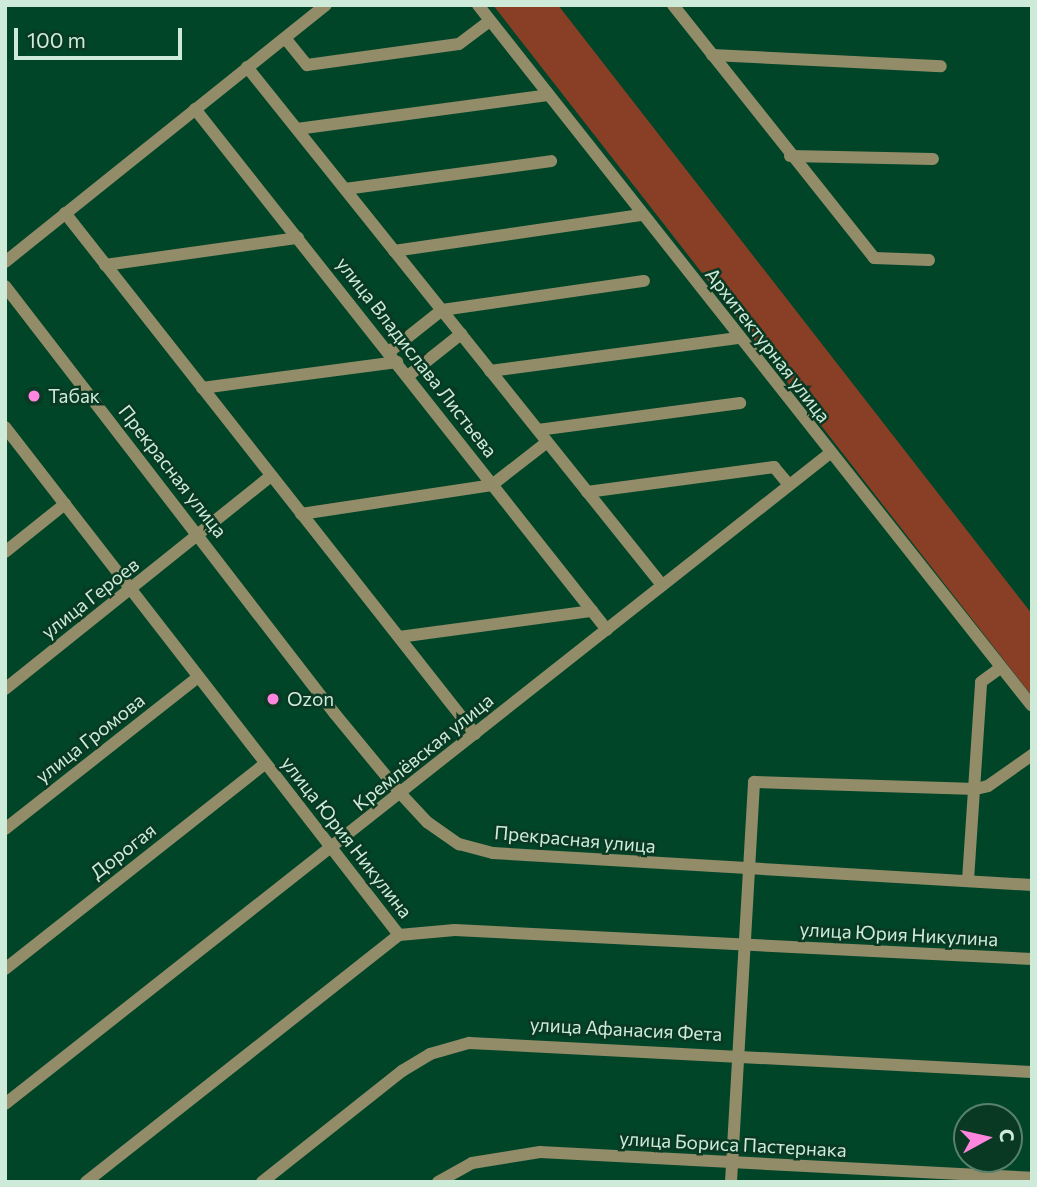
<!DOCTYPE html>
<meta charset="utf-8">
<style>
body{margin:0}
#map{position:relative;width:1037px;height:1187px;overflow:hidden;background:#014529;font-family:Commissioner,sans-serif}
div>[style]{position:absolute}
.green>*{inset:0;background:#893e26}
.minor>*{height:12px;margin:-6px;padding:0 6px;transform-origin:6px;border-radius:6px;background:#938c68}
.dots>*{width:19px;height:19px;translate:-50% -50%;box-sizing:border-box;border:4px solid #093922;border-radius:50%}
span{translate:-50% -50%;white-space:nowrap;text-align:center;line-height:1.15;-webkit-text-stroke:5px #093922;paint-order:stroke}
.street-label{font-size:19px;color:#ceebd9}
.poi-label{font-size:19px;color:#ceebd9}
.left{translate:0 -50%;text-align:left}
.frame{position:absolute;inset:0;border:7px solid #ceebd9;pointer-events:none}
.north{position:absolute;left:953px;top:1103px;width:70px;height:70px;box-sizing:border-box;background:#093922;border:2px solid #58806b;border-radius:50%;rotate:82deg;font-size:19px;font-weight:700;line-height:28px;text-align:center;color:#ceebd9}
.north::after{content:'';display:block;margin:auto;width:24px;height:32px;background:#ff85df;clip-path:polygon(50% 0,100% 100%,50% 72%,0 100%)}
.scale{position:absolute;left:14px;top:28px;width:168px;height:32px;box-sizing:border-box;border:4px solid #ceebd9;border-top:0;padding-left:9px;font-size:21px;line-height:24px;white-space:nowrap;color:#ceebd9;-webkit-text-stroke:5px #093922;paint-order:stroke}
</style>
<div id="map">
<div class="green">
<i style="clip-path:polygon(493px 5px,558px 5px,1032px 614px,1032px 696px)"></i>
</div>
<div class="minor">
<i style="left:478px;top:5px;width:893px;rotate:51.68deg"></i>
<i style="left:673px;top:5px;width:323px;rotate:51.5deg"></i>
<i style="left:874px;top:258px;width:55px;rotate:2.1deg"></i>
<i style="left:285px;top:38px;width:35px;rotate:51deg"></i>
<i style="left:307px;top:65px;width:153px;rotate:-7.9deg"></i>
<i style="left:459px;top:44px;width:36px;rotate:-37deg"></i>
<i style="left:712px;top:55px;width:229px;rotate:2.8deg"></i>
<i style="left:247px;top:67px;width:664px;rotate:51.3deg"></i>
<i style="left:195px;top:109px;width:664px;rotate:51.66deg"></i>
<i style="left:297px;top:129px;width:253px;rotate:-7.7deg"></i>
<i style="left:790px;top:156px;width:143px;rotate:1.2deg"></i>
<i style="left:345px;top:189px;width:208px;rotate:-7.7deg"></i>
<i style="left:65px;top:213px;width:663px;rotate:51.8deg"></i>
<i style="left:394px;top:251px;width:251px;rotate:-8.3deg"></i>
<i style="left:5px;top:262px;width:411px;rotate:-38.7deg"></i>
<i style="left:105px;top:265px;width:195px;rotate:-8deg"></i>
<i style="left:5px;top:286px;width:540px;rotate:52.37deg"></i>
<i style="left:335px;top:714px;width:104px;rotate:50.5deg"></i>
<i style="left:401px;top:794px;width:38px;rotate:47deg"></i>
<i style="left:427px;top:822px;width:39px;rotate:35deg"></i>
<i style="left:459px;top:844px;width:35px;rotate:15deg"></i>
<i style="left:493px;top:853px;width:540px;rotate:3.4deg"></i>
<i style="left:389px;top:352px;width:68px;rotate:-38.4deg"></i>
<i style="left:442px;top:310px;width:204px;rotate:-8.2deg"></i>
<i style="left:490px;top:371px;width:250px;rotate:-7.6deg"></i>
<i style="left:408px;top:376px;width:68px;rotate:-38.4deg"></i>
<i style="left:202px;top:388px;width:197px;rotate:-7.6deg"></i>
<i style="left:5px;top:427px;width:643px;rotate:52.2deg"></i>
<i style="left:399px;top:935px;width:56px;rotate:-5.1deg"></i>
<i style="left:455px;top:930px;width:578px;rotate:2.88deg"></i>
<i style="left:538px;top:430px;width:204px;rotate:-7.6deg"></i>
<i style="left:587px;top:492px;width:189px;rotate:-7.6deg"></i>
<i style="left:774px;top:467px;width:23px;rotate:50deg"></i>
<i style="left:301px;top:514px;width:193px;rotate:-8.6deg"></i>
<i style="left:492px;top:485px;width:70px;rotate:-38deg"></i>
<i style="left:5px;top:552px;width:77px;rotate:-38.7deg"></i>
<i style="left:399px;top:637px;width:195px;rotate:-7.7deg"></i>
<i style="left:5px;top:689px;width:341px;rotate:-38.7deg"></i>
<i style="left:5px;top:829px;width:246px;rotate:-38.2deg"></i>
<i style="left:968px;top:880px;width:198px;rotate:-86.2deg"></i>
<i style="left:981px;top:682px;width:24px;rotate:-36deg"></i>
<i style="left:5px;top:969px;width:331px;rotate:-38.3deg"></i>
<i style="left:5px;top:1104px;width:1050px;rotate:-38.27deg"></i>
<i style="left:86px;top:1182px;width:399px;rotate:-38.3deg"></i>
<i style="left:262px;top:1182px;width:179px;rotate:-38.4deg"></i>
<i style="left:402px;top:1071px;width:33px;rotate:-31deg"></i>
<i style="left:430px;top:1054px;width:41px;rotate:-15.8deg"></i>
<i style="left:469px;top:1043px;width:564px;rotate:2.95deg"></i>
<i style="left:438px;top:1182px;width:39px;rotate:-29deg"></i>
<i style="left:472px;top:1163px;width:69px;rotate:-9.2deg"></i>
<i style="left:540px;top:1152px;width:493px;rotate:3deg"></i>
<i style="left:731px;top:1182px;width:401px;rotate:-86.7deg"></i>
<i style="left:754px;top:782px;width:222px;rotate:1.8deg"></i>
<i style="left:976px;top:789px;width:12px;rotate:-14deg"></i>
<i style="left:988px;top:786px;width:54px;rotate:-35.2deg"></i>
</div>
<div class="dots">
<i style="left:34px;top:396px;background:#ff85df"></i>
<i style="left:273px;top:699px;background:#ff85df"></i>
</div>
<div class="street-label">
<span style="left:768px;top:345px;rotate:52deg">Архитектурная улица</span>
<span style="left:417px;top:357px;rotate:52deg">улица Владислава Листьева</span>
<span style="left:173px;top:471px;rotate:52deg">Прекрасная улица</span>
<span style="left:90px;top:598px;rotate:-38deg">улица Героев</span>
<span style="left:90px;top:738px;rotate:-38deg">улица Громова</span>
<span style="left:423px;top:752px;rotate:-39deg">Кремлёвская улица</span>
<span style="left:347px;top:837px;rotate:52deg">улица Юрия Никулина</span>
<span style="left:575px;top:839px;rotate:5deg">Прекрасная улица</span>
<span style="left:123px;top:851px;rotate:-38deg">Дорогая</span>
<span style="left:899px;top:934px;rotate:3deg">улица Юрия Никулина</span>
<span style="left:626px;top:1029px;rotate:3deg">улица Афанасия Фета</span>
<span style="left:733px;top:1144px;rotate:3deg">улица Бориса Пастернака</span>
</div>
<div class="poi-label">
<span class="left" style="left:48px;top:396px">Табак</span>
<span class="left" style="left:287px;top:699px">Ozon</span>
</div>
<div class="frame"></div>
<div class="north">С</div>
<div class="scale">100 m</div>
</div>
